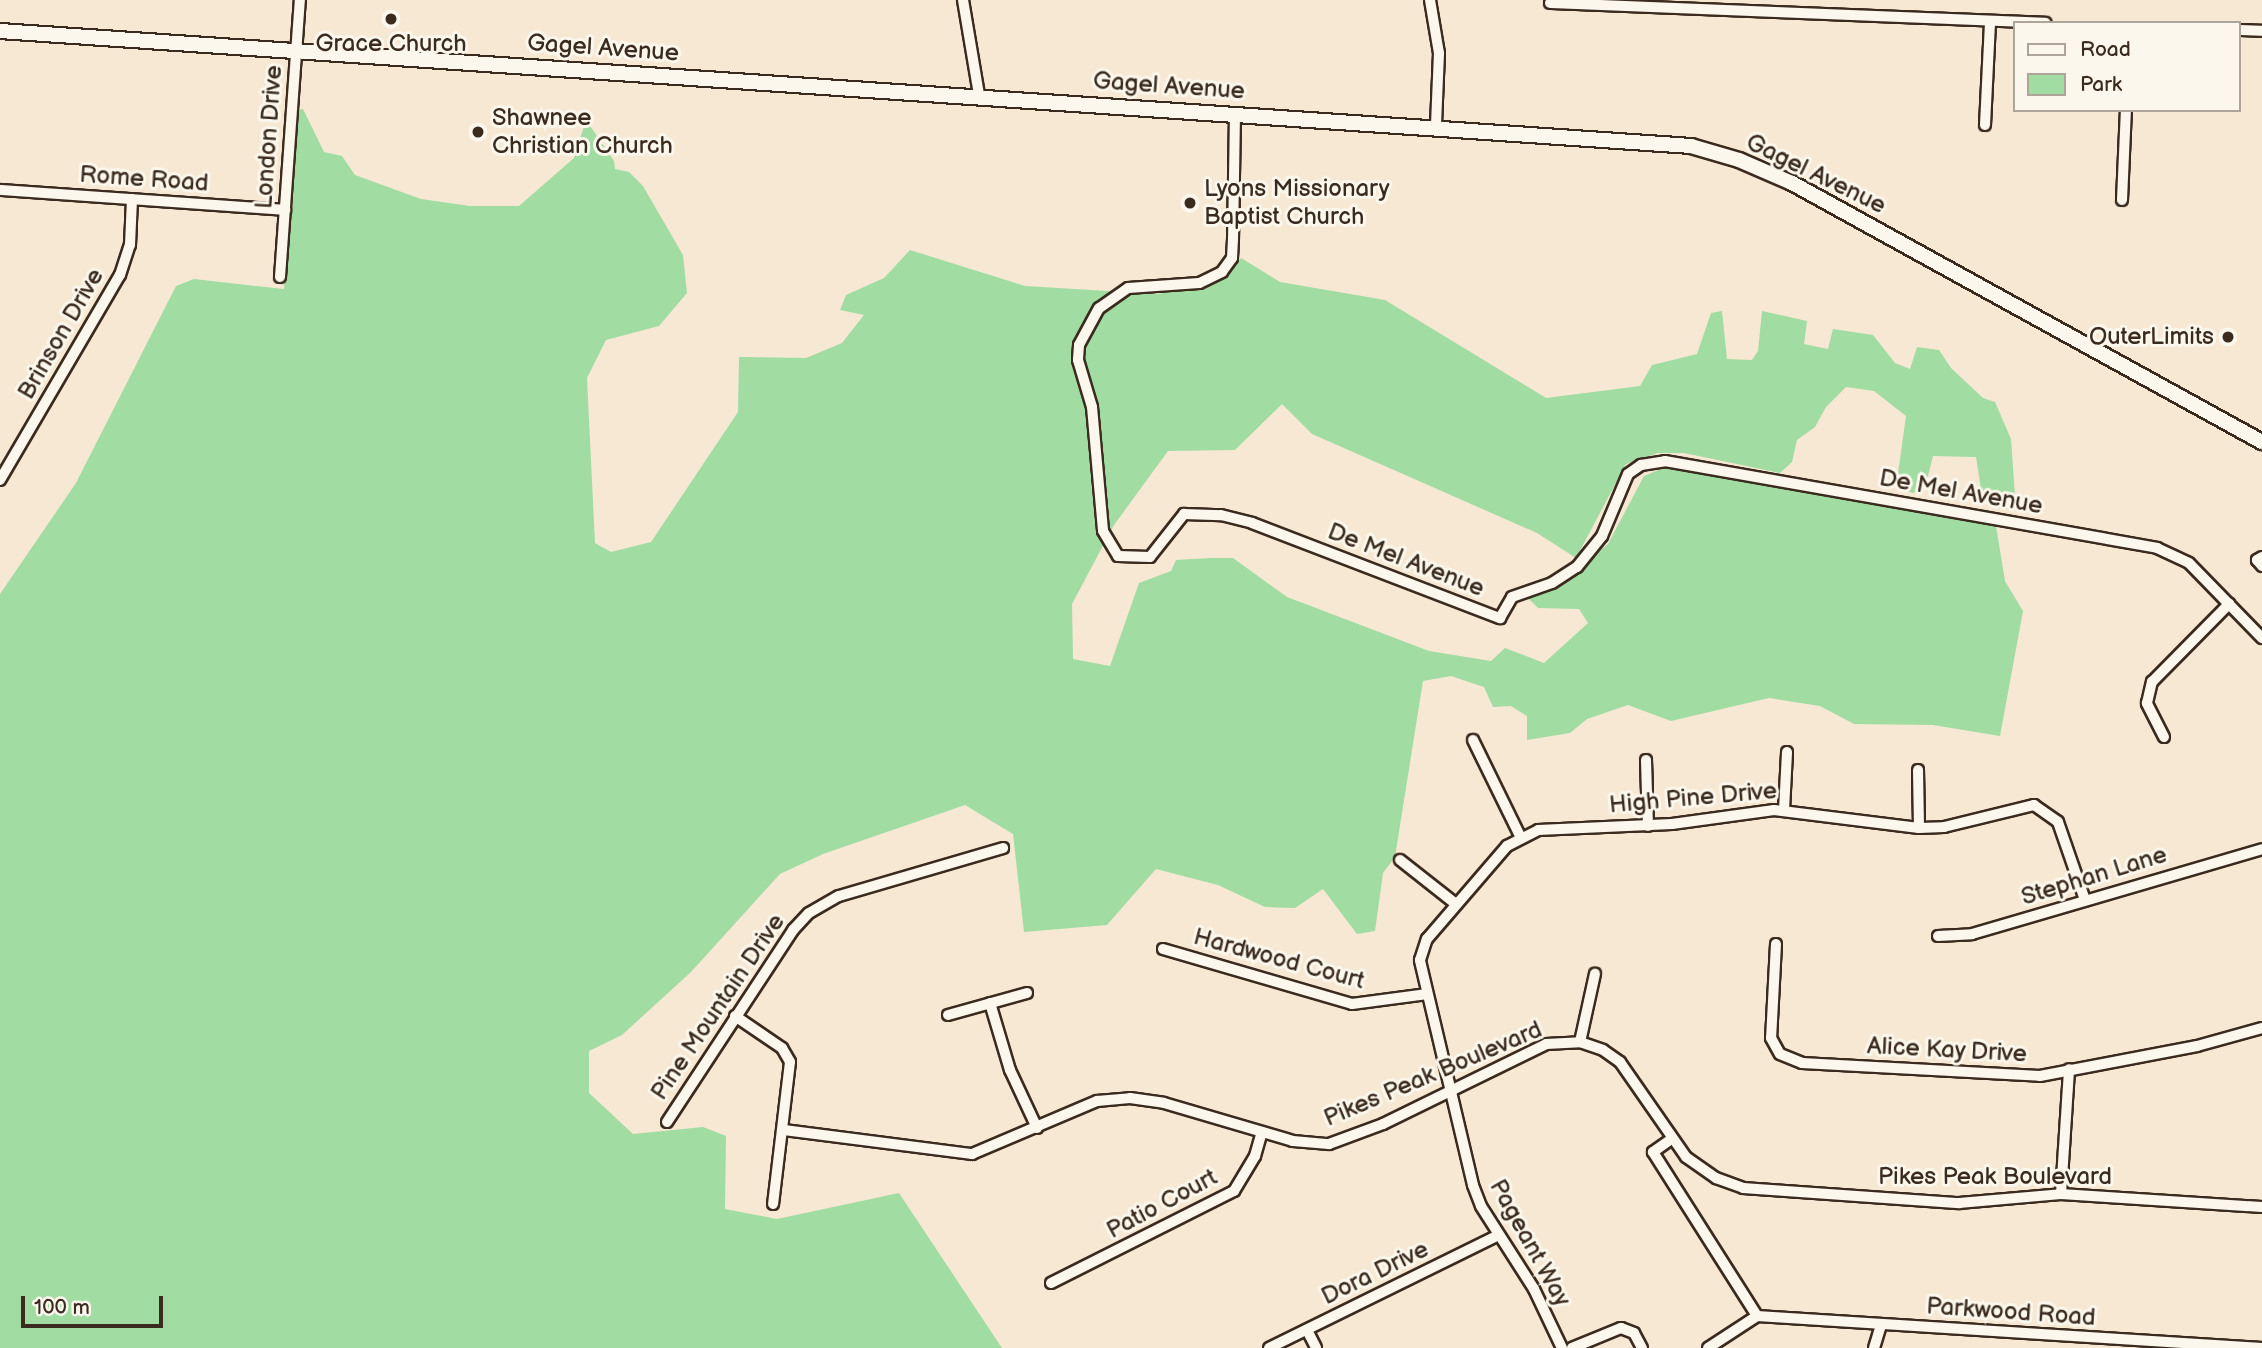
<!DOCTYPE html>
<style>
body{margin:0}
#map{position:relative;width:2262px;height:1348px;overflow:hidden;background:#f7e8d4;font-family:"Balsamiq Sans",sans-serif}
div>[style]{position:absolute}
.green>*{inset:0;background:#a1dca2}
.roads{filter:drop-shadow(2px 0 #3b2a1e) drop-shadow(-2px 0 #3b2a1e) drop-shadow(0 2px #3b2a1e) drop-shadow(0 -2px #3b2a1e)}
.street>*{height:10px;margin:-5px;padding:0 5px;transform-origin:5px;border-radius:5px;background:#fbf7ec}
.secondary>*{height:14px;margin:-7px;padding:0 7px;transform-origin:7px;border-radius:7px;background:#fbf7ec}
.dots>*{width:19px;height:19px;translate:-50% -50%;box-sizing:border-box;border:4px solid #fbf7ec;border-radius:50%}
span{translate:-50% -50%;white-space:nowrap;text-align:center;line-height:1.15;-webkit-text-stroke:6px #fbf7ec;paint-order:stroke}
.poi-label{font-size:24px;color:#3b2a1e}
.left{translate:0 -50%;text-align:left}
.right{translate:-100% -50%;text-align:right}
.street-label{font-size:24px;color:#3b2a1e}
.legend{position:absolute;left:2013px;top:21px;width:228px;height:91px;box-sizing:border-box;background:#fbf7ec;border:2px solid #aea59a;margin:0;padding:9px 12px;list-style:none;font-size:21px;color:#3b2a1e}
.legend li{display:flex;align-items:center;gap:14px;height:35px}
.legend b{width:35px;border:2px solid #aea59a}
.scale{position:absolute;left:21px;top:1296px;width:142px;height:32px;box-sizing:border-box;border:4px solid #3b2a1e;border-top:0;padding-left:9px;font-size:21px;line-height:24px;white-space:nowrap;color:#3b2a1e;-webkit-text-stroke:5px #fbf7ec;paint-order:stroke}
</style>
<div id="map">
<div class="green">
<i style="clip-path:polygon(303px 109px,324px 152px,342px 156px,355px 175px,421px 199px,470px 206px,519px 206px,574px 158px,586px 120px,614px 161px,615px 169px,629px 172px,643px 186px,683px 255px,687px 293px,659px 326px,606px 340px,587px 378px,595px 543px,611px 552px,651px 542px,738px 412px,739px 357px,806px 358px,842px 343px,864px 315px,840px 310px,846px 295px,884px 278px,910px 250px,1025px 286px,1158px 294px,1227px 278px,1241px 258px,1280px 282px,1385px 300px,1546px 398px,1640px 386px,1652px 365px,1697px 354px,1711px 313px,1722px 311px,1727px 359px,1752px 360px,1758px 351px,1762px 311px,1807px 321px,1804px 344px,1828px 349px,1833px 329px,1873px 335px,1895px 363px,1910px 369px,1917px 347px,1939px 350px,1951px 368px,1983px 398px,1995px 402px,2011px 439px,2016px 510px,1994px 507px,1982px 496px,1976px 457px,1933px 456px,1925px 488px,1913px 493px,1896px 488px,1906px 416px,1874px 391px,1846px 387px,1826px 407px,1815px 427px,1797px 440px,1792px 462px,1780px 473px,1684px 453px,1658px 453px,1626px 464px,1576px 558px,1537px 533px,1312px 434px,1282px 404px,1235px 450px,1168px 451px,1114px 525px,1072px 604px,1073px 659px,1110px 666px,1139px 583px,1171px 571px,1176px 560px,1210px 558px,1233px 558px,1287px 597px,1429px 651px,1491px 661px,1505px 648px,1544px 663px,1588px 623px,1579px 609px,1538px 608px,1527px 597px,1558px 585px,1608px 544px,1644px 476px,1673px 464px,1996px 526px,2005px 581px,2023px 611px,2000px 736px,1933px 725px,1854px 724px,1820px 706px,1769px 698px,1671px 721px,1628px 705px,1587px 719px,1570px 733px,1527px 740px,1527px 716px,1511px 706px,1493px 707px,1484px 687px,1451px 676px,1423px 681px,1395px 857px,1383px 873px,1375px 931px,1357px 934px,1323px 889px,1295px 908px,1265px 907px,1218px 885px,1156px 869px,1107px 925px,1024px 932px,1013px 834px,965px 805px,823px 854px,780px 874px,691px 972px,622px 1035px,589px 1051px,589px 1093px,633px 1134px,703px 1127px,726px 1136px,725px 1209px,777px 1219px,899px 1193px,1002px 1348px,0 1348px,0 594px,76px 483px,176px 286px,194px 279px,284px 289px,297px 110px)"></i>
</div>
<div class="roads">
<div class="street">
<i style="left:963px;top:0;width:96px;rotate:80.4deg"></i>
<i style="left:1430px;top:0;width:54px;rotate:80.4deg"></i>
<i style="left:1439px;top:53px;width:73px;rotate:92.4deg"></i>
<i style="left:1550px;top:3px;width:496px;rotate:2.3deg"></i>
<i style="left:2239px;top:30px;width:23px;rotate:2deg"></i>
<i style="left:1235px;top:113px;width:126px;rotate:90.9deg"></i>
<i style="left:1233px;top:239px;width:19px;rotate:93deg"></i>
<i style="left:1232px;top:258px;width:17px;rotate:126deg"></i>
<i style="left:1222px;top:272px;width:25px;rotate:154deg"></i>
<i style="left:1199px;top:283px;width:71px;rotate:176deg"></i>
<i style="left:1128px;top:288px;width:35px;rotate:145deg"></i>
<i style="left:1099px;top:308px;width:42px;rotate:118.4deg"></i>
<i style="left:1079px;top:345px;width:15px;rotate:94deg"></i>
<i style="left:1078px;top:360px;width:49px;rotate:73.4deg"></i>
<i style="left:1092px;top:407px;width:124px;rotate:84.9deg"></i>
<i style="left:1103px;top:531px;width:29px;rotate:59deg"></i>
<i style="left:1118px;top:556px;width:32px;rotate:2deg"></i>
<i style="left:1150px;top:557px;width:55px;rotate:-51.7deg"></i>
<i style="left:1184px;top:514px;width:37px;rotate:2deg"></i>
<i style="left:1221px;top:515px;width:32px;rotate:14deg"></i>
<i style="left:1252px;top:523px;width:266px;rotate:21deg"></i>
<i style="left:1500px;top:618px;width:24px;rotate:-60deg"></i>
<i style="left:1512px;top:597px;width:42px;rotate:-19.3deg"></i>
<i style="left:1552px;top:583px;width:30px;rotate:-33deg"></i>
<i style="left:1577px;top:567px;width:40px;rotate:-51deg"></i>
<i style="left:1602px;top:536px;width:67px;rotate:-67.2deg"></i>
<i style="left:1628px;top:474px;width:16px;rotate:-35deg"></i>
<i style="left:1641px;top:465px;width:24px;rotate:-9deg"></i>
<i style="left:1665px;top:461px;width:500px;rotate:10deg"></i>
<i style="left:2157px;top:548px;width:35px;rotate:25deg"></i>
<i style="left:2189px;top:563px;width:105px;rotate:45.8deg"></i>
<i style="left:1985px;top:125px;width:104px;rotate:-87.2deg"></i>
<i style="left:0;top:190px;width:286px;rotate:4deg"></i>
<i style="left:2122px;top:200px;width:90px;rotate:-87.5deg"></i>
<i style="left:280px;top:277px;width:278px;rotate:-85.9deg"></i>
<i style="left:0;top:480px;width:238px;rotate:-59.7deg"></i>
<i style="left:120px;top:275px;width:32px;rotate:-72deg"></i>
<i style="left:130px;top:245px;width:46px;rotate:-87.5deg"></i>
<i style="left:2262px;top:557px;width:6px;rotate:149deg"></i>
<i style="left:2257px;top:560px;width:8px;rotate:50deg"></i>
<i style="left:2164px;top:737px;width:38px;rotate:-117deg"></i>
<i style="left:2147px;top:703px;width:22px;rotate:-77deg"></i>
<i style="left:2152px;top:682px;width:110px;rotate:-45.4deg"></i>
<i style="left:1473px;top:740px;width:109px;rotate:63.9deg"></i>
<i style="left:1646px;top:760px;width:66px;rotate:88.3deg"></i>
<i style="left:1918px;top:770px;width:58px;rotate:89deg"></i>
<i style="left:1784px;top:810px;width:58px;rotate:-87deg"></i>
<i style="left:1400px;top:860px;width:71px;rotate:38.2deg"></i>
<i style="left:1938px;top:936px;width:34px;rotate:-3deg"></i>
<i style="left:1972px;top:934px;width:302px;rotate:-16.3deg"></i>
<i style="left:1776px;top:944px;width:94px;rotate:93deg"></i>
<i style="left:1771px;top:1038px;width:18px;rotate:61deg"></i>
<i style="left:1780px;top:1054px;width:24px;rotate:22deg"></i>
<i style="left:1802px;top:1063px;width:238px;rotate:3.1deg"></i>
<i style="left:2040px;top:1076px;width:160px;rotate:-10.8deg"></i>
<i style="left:2197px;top:1046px;width:67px;rotate:-15.5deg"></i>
<i style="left:1163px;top:949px;width:197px;rotate:16.2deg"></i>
<i style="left:1352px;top:1004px;width:76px;rotate:-7.6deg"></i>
<i style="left:990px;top:1003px;width:70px;rotate:73.4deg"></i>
<i style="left:1010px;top:1070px;width:64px;rotate:65deg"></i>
<i style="left:948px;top:1015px;width:82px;rotate:-15.6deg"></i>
<i style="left:735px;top:1016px;width:57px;rotate:34.2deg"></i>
<i style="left:782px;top:1048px;width:16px;rotate:60deg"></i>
<i style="left:790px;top:1062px;width:143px;rotate:96.8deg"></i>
<i style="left:1580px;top:1042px;width:70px;rotate:-77.6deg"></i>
<i style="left:667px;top:1122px;width:230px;rotate:-56.7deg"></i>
<i style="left:793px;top:930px;width:23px;rotate:-47deg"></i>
<i style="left:809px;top:913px;width:34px;rotate:-30deg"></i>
<i style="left:839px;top:896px;width:171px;rotate:-16.3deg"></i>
<i style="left:784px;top:1130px;width:190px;rotate:7.3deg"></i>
<i style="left:972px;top:1154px;width:136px;rotate:-23deg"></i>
<i style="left:1097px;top:1101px;width:33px;rotate:-5deg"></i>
<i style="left:1130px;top:1098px;width:34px;rotate:8deg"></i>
<i style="left:1164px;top:1103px;width:134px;rotate:16.4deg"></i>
<i style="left:1293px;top:1141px;width:36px;rotate:5deg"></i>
<i style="left:1329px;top:1144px;width:58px;rotate:-20.3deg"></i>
<i style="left:1383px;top:1124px;width:182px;rotate:-26.1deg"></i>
<i style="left:1546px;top:1044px;width:34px;rotate:-3deg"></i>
<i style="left:1580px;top:1042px;width:24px;rotate:19deg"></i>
<i style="left:1603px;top:1050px;width:21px;rotate:35deg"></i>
<i style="left:1620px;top:1062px;width:116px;rotate:55.2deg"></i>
<i style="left:1686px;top:1157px;width:37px;rotate:35deg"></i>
<i style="left:1716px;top:1178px;width:29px;rotate:20deg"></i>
<i style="left:1743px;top:1188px;width:217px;rotate:4deg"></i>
<i style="left:1959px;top:1203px;width:102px;rotate:-5deg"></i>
<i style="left:2061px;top:1194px;width:201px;rotate:3.7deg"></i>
<i style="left:1670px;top:1140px;width:21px;rotate:145deg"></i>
<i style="left:1653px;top:1152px;width:194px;rotate:57.6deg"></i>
<i style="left:2061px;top:1194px;width:125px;rotate:-86.3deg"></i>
<i style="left:1051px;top:1283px;width:205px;rotate:-26.7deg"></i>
<i style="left:1234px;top:1191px;width:41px;rotate:-59deg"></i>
<i style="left:1255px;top:1156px;width:25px;rotate:-74deg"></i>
<i style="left:1307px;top:1330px;width:20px;rotate:63deg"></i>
<i style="left:1269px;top:1348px;width:256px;rotate:-26.2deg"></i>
<i style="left:1562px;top:1348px;width:65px;rotate:-115.4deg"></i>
<i style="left:1534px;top:1289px;width:98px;rotate:-122.6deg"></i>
<i style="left:1481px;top:1206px;width:22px;rotate:-111deg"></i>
<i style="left:1473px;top:1185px;width:231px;rotate:-103.3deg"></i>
<i style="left:1420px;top:960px;width:22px;rotate:-72deg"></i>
<i style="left:1427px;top:939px;width:123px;rotate:-49.3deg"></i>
<i style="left:1507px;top:846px;width:35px;rotate:-27deg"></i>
<i style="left:1538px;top:830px;width:134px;rotate:-2.6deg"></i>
<i style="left:1672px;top:824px;width:103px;rotate:-7.8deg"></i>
<i style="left:1774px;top:810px;width:146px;rotate:7.1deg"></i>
<i style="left:1919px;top:828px;width:25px;rotate:-2deg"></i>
<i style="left:1944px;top:827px;width:93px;rotate:-13.7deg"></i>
<i style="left:2034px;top:805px;width:29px;rotate:35deg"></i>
<i style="left:2058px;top:822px;width:83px;rotate:70.9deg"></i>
<i style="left:1572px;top:1348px;width:53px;rotate:-22.2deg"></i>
<i style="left:1621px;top:1328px;width:14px;rotate:21deg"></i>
<i style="left:1634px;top:1333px;width:17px;rotate:62deg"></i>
<i style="left:1708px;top:1348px;width:59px;rotate:-33.1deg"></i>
<i style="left:1757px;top:1316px;width:506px;rotate:3.63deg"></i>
<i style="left:1874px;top:1348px;width:24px;rotate:-73deg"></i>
</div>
<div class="secondary">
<i style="left:0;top:31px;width:1695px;rotate:3.89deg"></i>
<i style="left:1691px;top:146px;width:50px;rotate:16.3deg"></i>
<i style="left:1739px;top:160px;width:58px;rotate:23.5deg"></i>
<i style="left:1792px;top:183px;width:537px;rotate:28.86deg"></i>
</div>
</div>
<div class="dots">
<i style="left:391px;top:19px;background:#3b2a1e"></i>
<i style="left:478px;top:132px;background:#3b2a1e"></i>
<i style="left:1190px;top:203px;background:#3b2a1e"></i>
<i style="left:2228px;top:337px;background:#3b2a1e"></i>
</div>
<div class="poi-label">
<span style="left:391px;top:44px">Grace Church</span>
<span class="left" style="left:492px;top:132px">Shawnee<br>Christian Church</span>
<span class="left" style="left:1204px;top:203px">Lyons Missionary<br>Baptist Church</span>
<span class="right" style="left:2214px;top:337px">OuterLimits</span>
</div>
<div class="street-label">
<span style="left:603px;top:48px;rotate:4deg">Gagel Avenue</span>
<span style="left:1169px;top:86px;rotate:4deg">Gagel Avenue</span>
<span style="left:269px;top:137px;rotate:-86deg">London Drive</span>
<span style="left:1816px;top:174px;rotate:26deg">Gagel Avenue</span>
<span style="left:144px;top:179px;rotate:4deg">Rome Road</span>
<span style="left:61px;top:334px;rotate:-60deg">Brinson Drive</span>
<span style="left:1961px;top:492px;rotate:10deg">De Mel Avenue</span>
<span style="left:1406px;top:560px;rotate:21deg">De Mel Avenue</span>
<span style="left:1693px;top:798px;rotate:-5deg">High Pine Drive</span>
<span style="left:2094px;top:876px;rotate:-17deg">Stephan Lane</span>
<span style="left:1279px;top:959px;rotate:15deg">Hardwood Court</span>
<span style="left:718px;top:1007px;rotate:-56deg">Pine Mountain Drive</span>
<span style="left:1947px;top:1050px;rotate:3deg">Alice Kay Drive</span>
<span style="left:1433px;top:1074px;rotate:-23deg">Pikes Peak Boulevard</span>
<span style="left:1995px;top:1177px">Pikes Peak Boulevard</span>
<span style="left:1162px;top:1204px;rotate:-28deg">Patio Court</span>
<span style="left:1530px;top:1243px;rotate:61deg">Pageant Way</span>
<span style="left:1375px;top:1273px;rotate:-26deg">Dora Drive</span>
<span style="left:2011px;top:1312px;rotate:4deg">Parkwood Road</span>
</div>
<ul class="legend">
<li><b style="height:9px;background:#fbf7ec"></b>Road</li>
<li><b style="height:19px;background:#a1dca2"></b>Park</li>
</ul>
<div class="scale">100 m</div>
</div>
